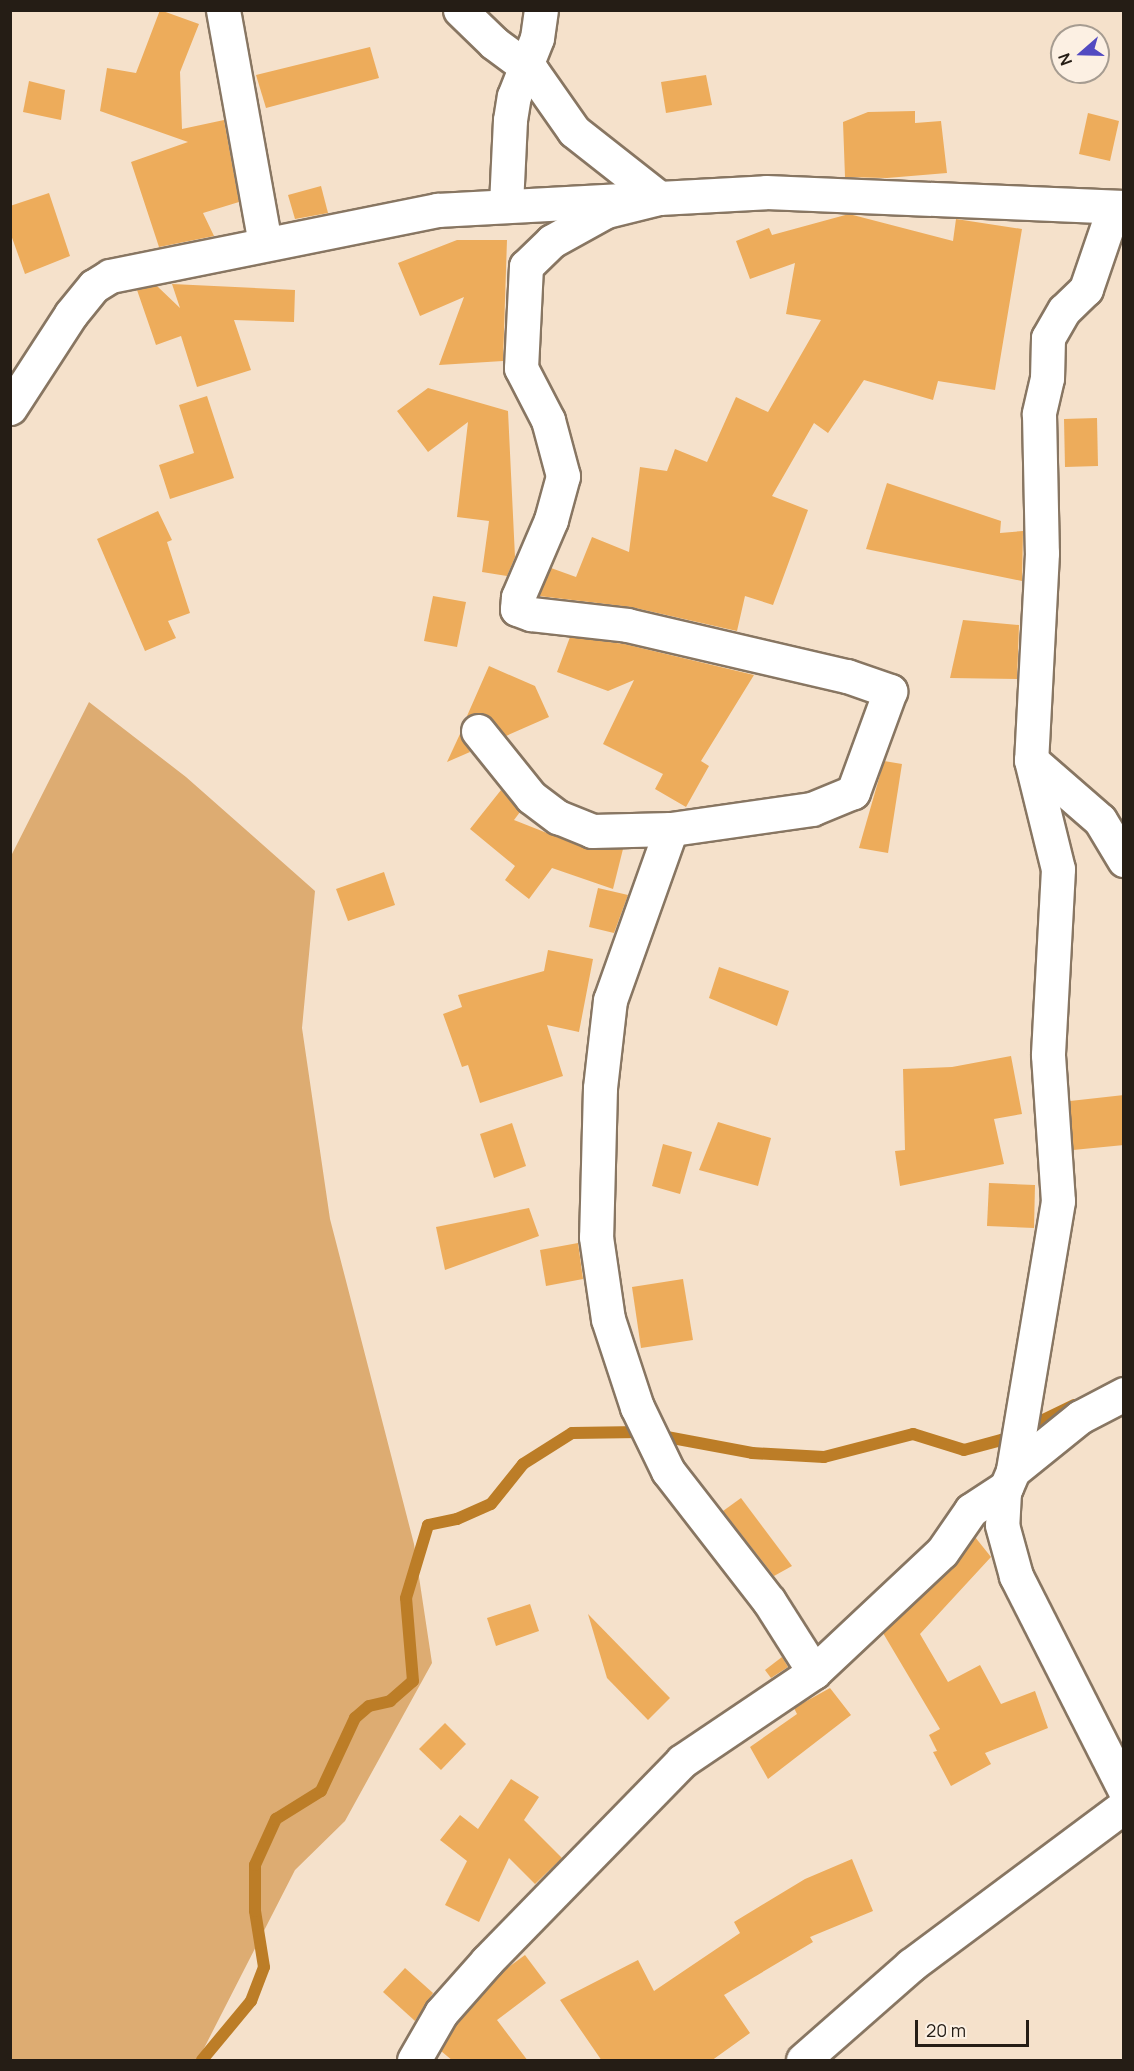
<!DOCTYPE html>
<style>
body{margin:0}
#map{position:relative;width:1134px;height:2071px;overflow:hidden;background:#f5e1cb;font-family:Manrope,sans-serif}
div>[style]{position:absolute}
.green>*{inset:0;background:#ddac72}
.stream>*{height:12px;margin:-6px;padding:0 6px;transform-origin:6px;border-radius:6px;background:#bc7d27}
.building>*{inset:0;background:#edac5b}
.roads{filter:drop-shadow(2px 0 #887662) drop-shadow(-2px 0 #887662) drop-shadow(0 2px #887662) drop-shadow(0 -2px #887662)}
.minor>*{height:33px;margin:-16.5px;padding:0 16.5px;transform-origin:16.5px;border-radius:16.5px;background:#fff}
.tertiary>*{height:33px;margin:-16.5px;padding:0 16.5px;transform-origin:16.5px;border-radius:16.5px;background:#fff}
span{translate:-50% -50%;white-space:nowrap;text-align:center;line-height:1.15;-webkit-text-stroke:4.5px #fcf0e3;paint-order:stroke}
.frame{position:absolute;inset:0;border:12px solid #251d15;pointer-events:none}
.north{position:absolute;left:1050px;top:24px;width:60px;height:60px;box-sizing:border-box;background:#fcf0e3;border:2px solid #a69c91;border-radius:50%;rotate:250deg;font-size:16px;font-weight:700;line-height:24px;text-align:center;color:#251d15}
.north::after{content:'';display:block;margin:auto;width:21px;height:27px;background:#524ac1;clip-path:polygon(50% 0,100% 100%,50% 72%,0 100%)}
.scale{position:absolute;left:915px;top:2020px;width:114px;height:27px;box-sizing:border-box;border:3px solid #251d15;border-top:0;padding-left:8px;font-size:18px;line-height:21px;white-space:nowrap;color:#251d15;-webkit-text-stroke:4px #fcf0e3;paint-order:stroke}
</style>
<div id="map">
<div class="green">
<i style="clip-path:polygon(89px 702px,186px 777px,315px 891px,302px 1028px,330px 1219px,414px 1544px,432px 1663px,345px 1821px,295px 1870px,198px 2060px,11px 2060px,11px 856px)"></i>
</div>
<div class="stream">
<i style="left:202px;top:2060px;width:77px;rotate:-50.3deg"></i>
<i style="left:251px;top:2001px;width:36px;rotate:-69deg"></i>
<i style="left:264px;top:1967px;width:57px;rotate:-99.1deg"></i>
<i style="left:255px;top:1911px;width:46px;rotate:-90deg"></i>
<i style="left:255px;top:1865px;width:51px;rotate:-65.5deg"></i>
<i style="left:276px;top:1819px;width:53px;rotate:-31.9deg"></i>
<i style="left:321px;top:1791px;width:81px;rotate:-65deg"></i>
<i style="left:355px;top:1718px;width:18px;rotate:-41deg"></i>
<i style="left:369px;top:1706px;width:22px;rotate:-13deg"></i>
<i style="left:390px;top:1701px;width:30px;rotate:-41deg"></i>
<i style="left:413px;top:1681px;width:83px;rotate:-94.8deg"></i>
<i style="left:406px;top:1598px;width:76px;rotate:-73.2deg"></i>
<i style="left:428px;top:1525px;width:30px;rotate:-12deg"></i>
<i style="left:457px;top:1519px;width:37px;rotate:-24deg"></i>
<i style="left:491px;top:1504px;width:51px;rotate:-51.3deg"></i>
<i style="left:523px;top:1464px;width:58px;rotate:-32.3deg"></i>
<i style="left:572px;top:1433px;width:68px;rotate:-0.8deg"></i>
<i style="left:640px;top:1432px;width:114px;rotate:10.6deg"></i>
<i style="left:752px;top:1453px;width:72px;rotate:3.2deg"></i>
<i style="left:824px;top:1457px;width:92px;rotate:-14.5deg"></i>
<i style="left:913px;top:1434px;width:53px;rotate:17.4deg"></i>
<i style="left:964px;top:1450px;width:39px;rotate:-15deg"></i>
<i style="left:1002px;top:1440px;width:80px;rotate:-25.9deg"></i>
</div>
<div class="building">
<i style="clip-path:polygon(160px 10px,199px 24px,180px 72px,182px 129px,224px 120px,239px 202px,203px 213px,214px 236px,159px 247px,131px 162px,188px 142px,100px 111px,107px 68px,136px 73px)"></i>
<i style="clip-path:polygon(370px 47px,379px 78px,266px 108px,256px 75px)"></i>
<i style="clip-path:polygon(706px 75px,712px 105px,666px 113px,661px 82px)"></i>
<i style="clip-path:polygon(29px 81px,65px 90px,61px 120px,23px 112px)"></i>
<i style="clip-path:polygon(915px 111px,915px 123px,941px 121px,947px 173px,887px 178px,845px 177px,843px 122px,868px 112px)"></i>
<i style="clip-path:polygon(1088px 113px,1119px 121px,1110px 161px,1079px 154px)"></i>
<i style="clip-path:polygon(321px 186px,328px 213px,295px 219px,288px 195px)"></i>
<i style="clip-path:polygon(49px 193px,70px 256px,25px 274px,10px 232px,10px 206px)"></i>
<i style="clip-path:polygon(849px 214px,953px 241px,956px 219px,1022px 229px,995px 390px,938px 381px,933px 400px,864px 380px,828px 433px,814px 423px,772px 496px,808px 510px,773px 605px,745px 596px,737px 631px,631px 607px,539px 596px,551px 568px,576px 577px,592px 537px,629px 552px,640px 467px,667px 471px,675px 449px,707px 462px,736px 397px,768px 412px,821px 320px,786px 314px,795px 263px,750px 279px,736px 241px,769px 228px,772px 235px)"></i>
<i style="clip-path:polygon(457px 240px,507px 240px,503px 361px,439px 365px,464px 297px,420px 316px,398px 263px)"></i>
<i style="clip-path:polygon(172px 284px,295px 290px,294px 322px,234px 320px,251px 370px,197px 387px,181px 336px,156px 345px,137px 290px,157px 286px,180px 308px)"></i>
<i style="clip-path:polygon(428px 388px,508px 411px,515px 557px,507px 576px,482px 572px,489px 521px,457px 517px,468px 422px,428px 452px,397px 411px)"></i>
<i style="clip-path:polygon(207px 396px,234px 478px,170px 499px,159px 465px,194px 453px,179px 405px)"></i>
<i style="clip-path:polygon(1097px 418px,1098px 466px,1065px 467px,1064px 419px)"></i>
<i style="clip-path:polygon(887px 483px,1001px 521px,1000px 533px,1023px 531px,1022px 581px,866px 549px)"></i>
<i style="clip-path:polygon(158px 511px,172px 540px,167px 542px,190px 613px,168px 621px,176px 638px,145px 651px,97px 539px)"></i>
<i style="clip-path:polygon(433px 596px,466px 602px,457px 647px,424px 641px)"></i>
<i style="clip-path:polygon(963px 620px,1019px 625px,1017px 679px,950px 678px)"></i>
<i style="clip-path:polygon(570px 637px,624px 644px,754px 675px,701px 761px,709px 766px,686px 807px,655px 789px,663px 774px,603px 744px,634px 680px,608px 691px,557px 672px)"></i>
<i style="clip-path:polygon(489px 666px,535px 686px,549px 717px,506px 736px,485px 714px,467px 716px)"></i>
<i style="clip-path:polygon(460px 734px,470px 752px,447px 762px)"></i>
<i style="clip-path:polygon(884px 761px,902px 764px,888px 853px,859px 848px)"></i>
<i style="clip-path:polygon(501px 790px,520px 812px,514px 820px,585px 848px,623px 849px,613px 889px,552px 868px,529px 899px,505px 880px,515px 866px,470px 829px)"></i>
<i style="clip-path:polygon(384px 872px,395px 905px,348px 921px,336px 889px)"></i>
<i style="clip-path:polygon(598px 888px,628px 895px,614px 933px,589px 927px)"></i>
<i style="clip-path:polygon(548px 950px,593px 959px,579px 1032px,547px 1025px,563px 1076px,480px 1103px,468px 1065px,462px 1067px,443px 1014px,462px 1007px,458px 995px,544px 971px)"></i>
<i style="clip-path:polygon(719px 967px,789px 991px,777px 1026px,709px 998px)"></i>
<i style="clip-path:polygon(1011px 1056px,1022px 1114px,994px 1119px,1004px 1164px,900px 1186px,895px 1151px,905px 1150px,903px 1069px,952px 1067px)"></i>
<i style="clip-path:polygon(1124px 1095px,1124px 1145px,1073px 1150px,1070px 1101px)"></i>
<i style="clip-path:polygon(718px 1122px,771px 1138px,758px 1186px,699px 1170px)"></i>
<i style="clip-path:polygon(512px 1123px,526px 1166px,494px 1178px,480px 1134px)"></i>
<i style="clip-path:polygon(663px 1144px,692px 1152px,680px 1194px,652px 1186px)"></i>
<i style="clip-path:polygon(989px 1183px,1035px 1185px,1034px 1228px,987px 1226px)"></i>
<i style="clip-path:polygon(529px 1208px,539px 1236px,445px 1270px,436px 1227px)"></i>
<i style="clip-path:polygon(578px 1243px,583px 1279px,546px 1286px,540px 1250px)"></i>
<i style="clip-path:polygon(683px 1279px,693px 1340px,641px 1348px,632px 1287px)"></i>
<i style="clip-path:polygon(741px 1498px,792px 1566px,774px 1576px,723px 1511px)"></i>
<i style="clip-path:polygon(975px 1537px,991px 1557px,920px 1634px,948px 1682px,980px 1665px,1001px 1704px,1035px 1691px,1048px 1728px,985px 1753px,991px 1764px,951px 1786px,933px 1752px,937px 1751px,929px 1735px,940px 1729px,883px 1633px,955px 1566px)"></i>
<i style="clip-path:polygon(530px 1604px,539px 1631px,496px 1646px,487px 1618px)"></i>
<i style="clip-path:polygon(588px 1614px,670px 1698px,648px 1720px,607px 1678px)"></i>
<i style="clip-path:polygon(782px 1657px,788px 1667px,771px 1678px,765px 1670px)"></i>
<i style="clip-path:polygon(830px 1688px,851px 1715px,768px 1779px,750px 1747px,797px 1714px,794px 1708px)"></i>
<i style="clip-path:polygon(445px 1723px,466px 1744px,441px 1770px,419px 1749px)"></i>
<i style="clip-path:polygon(511px 1779px,539px 1797px,524px 1820px,562px 1858px,535px 1884px,509px 1858px,479px 1922px,445px 1905px,467px 1861px,440px 1840px,460px 1815px,478px 1829px)"></i>
<i style="clip-path:polygon(852px 1859px,873px 1911px,810px 1937px,813px 1942px,724px 1995px,750px 2033px,711px 2061px,602px 2061px,560px 2000px,638px 1960px,654px 1991px,740px 1933px,734px 1922px,805px 1879px)"></i>
<i style="clip-path:polygon(525px 1955px,546px 1983px,497px 2020px,528px 2061px,453px 2061px,441px 2051px,456px 2024px,502px 1972px)"></i>
<i style="clip-path:polygon(405px 1968px,433px 1993px,415px 2021px,383px 1992px)"></i>
</div>
<div class="roads">
<div class="minor">
<i style="left:223px;top:10px;width:237px;rotate:79.8deg"></i>
<i style="left:460px;top:10px;width:47px;rotate:44.1deg"></i>
<i style="left:494px;top:43px;width:47px;rotate:36.4deg"></i>
<i style="left:532px;top:71px;width:73px;rotate:55deg"></i>
<i style="left:574px;top:131px;width:108px;rotate:38.2deg"></i>
<i style="left:659px;top:198px;width:55px;rotate:166.2deg"></i>
<i style="left:606px;top:211px;width:62px;rotate:150.9deg"></i>
<i style="left:552px;top:241px;width:36px;rotate:136deg"></i>
<i style="left:526px;top:266px;width:102px;rotate:92.8deg"></i>
<i style="left:521px;top:368px;width:59px;rotate:62.6deg"></i>
<i style="left:548px;top:420px;width:58px;rotate:75deg"></i>
<i style="left:563px;top:476px;width:46px;rotate:105.3deg"></i>
<i style="left:551px;top:520px;width:84px;rotate:113.2deg"></i>
<i style="left:518px;top:597px;width:12px;rotate:95deg"></i>
<i style="left:517px;top:609px;width:15px;rotate:20deg"></i>
<i style="left:531px;top:614px;width:97px;rotate:6.5deg"></i>
<i style="left:627px;top:625px;width:226px;rotate:13.1deg"></i>
<i style="left:847px;top:676px;width:46px;rotate:19.2deg"></i>
<i style="left:890px;top:691px;width:108px;rotate:110.1deg"></i>
<i style="left:853px;top:792px;width:44px;rotate:157.5deg"></i>
<i style="left:812px;top:809px;width:142px;rotate:171.9deg"></i>
<i style="left:671px;top:829px;width:182px;rotate:109.6deg"></i>
<i style="left:610px;top:1000px;width:89px;rotate:96.5deg"></i>
<i style="left:600px;top:1088px;width:149px;rotate:91.5deg"></i>
<i style="left:596px;top:1237px;width:83px;rotate:81.7deg"></i>
<i style="left:608px;top:1319px;width:93px;rotate:71.8deg"></i>
<i style="left:637px;top:1407px;width:71px;rotate:64.2deg"></i>
<i style="left:668px;top:1471px;width:165px;rotate:52.2deg"></i>
<i style="left:769px;top:1601px;width:84px;rotate:57.6deg"></i>
<i style="left:506px;top:205px;width:85px;rotate:-87.3deg"></i>
<i style="left:510px;top:120px;width:24px;rotate:-81deg"></i>
<i style="left:514px;top:96px;width:62px;rotate:-68.4deg"></i>
<i style="left:537px;top:38px;width:28px;rotate:-82deg"></i>
<i style="left:1114px;top:207px;width:87px;rotate:108.9deg"></i>
<i style="left:1086px;top:289px;width:30px;rotate:136deg"></i>
<i style="left:1064px;top:310px;width:32px;rotate:120deg"></i>
<i style="left:1048px;top:338px;width:40px;rotate:91.4deg"></i>
<i style="left:1047px;top:378px;width:37px;rotate:103deg"></i>
<i style="left:1039px;top:414px;width:139px;rotate:88.8deg"></i>
<i style="left:1042px;top:553px;width:207px;rotate:93deg"></i>
<i style="left:1031px;top:760px;width:112px;rotate:76.1deg"></i>
<i style="left:1058px;top:869px;width:186px;rotate:93.1deg"></i>
<i style="left:1048px;top:1055px;width:146px;rotate:86.1deg"></i>
<i style="left:1058px;top:1201px;width:274px;rotate:99.5deg"></i>
<i style="left:1013px;top:1471px;width:23px;rotate:113deg"></i>
<i style="left:1004px;top:1492px;width:33px;rotate:93deg"></i>
<i style="left:1002px;top:1525px;width:53px;rotate:74.6deg"></i>
<i style="left:1016px;top:1576px;width:239px;rotate:63.1deg"></i>
<i style="left:10px;top:408px;width:112px;rotate:-57deg"></i>
<i style="left:71px;top:314px;width:36px;rotate:-51deg"></i>
<i style="left:94px;top:286px;width:19px;rotate:-32deg"></i>
<i style="left:110px;top:276px;width:334px;rotate:-11.4deg"></i>
<i style="left:437px;top:210px;width:329px;rotate:-3.1deg"></i>
<i style="left:766px;top:192px;width:358px;rotate:2.4deg"></i>
<i style="left:478px;top:731px;width:85px;rotate:51.2deg"></i>
<i style="left:531px;top:797px;width:34px;rotate:37deg"></i>
<i style="left:558px;top:817px;width:37px;rotate:22deg"></i>
<i style="left:592px;top:831px;width:79px;rotate:-1.5deg"></i>
<i style="left:1031px;top:760px;width:91px;rotate:41deg"></i>
<i style="left:1100px;top:820px;width:47px;rotate:59deg"></i>
<i style="left:1013px;top:1471px;width:86px;rotate:-38.9deg"></i>
<i style="left:1080px;top:1417px;width:50px;rotate:-27.6deg"></i>
<i style="left:414px;top:2060px;width:54px;rotate:-60.1deg"></i>
<i style="left:441px;top:2013px;width:69px;rotate:-48.5deg"></i>
<i style="left:487px;top:1961px;width:279px;rotate:-45.7deg"></i>
<i style="left:682px;top:1761px;width:159px;rotate:-34deg"></i>
<i style="left:814px;top:1672px;width:175px;rotate:-43.2deg"></i>
<i style="left:942px;top:1552px;width:51px;rotate:-55.4deg"></i>
<i style="left:971px;top:1510px;width:42px;rotate:-33.3deg"></i>
</div>
<div class="tertiary">
<i style="left:803px;top:2060px;width:144px;rotate:-41.3deg"></i>
<i style="left:911px;top:1965px;width:266px;rotate:-36.7deg"></i>
</div>
</div>
<div class="frame"></div>
<div class="north">N</div>
<div class="scale">20 m</div>
</div>
